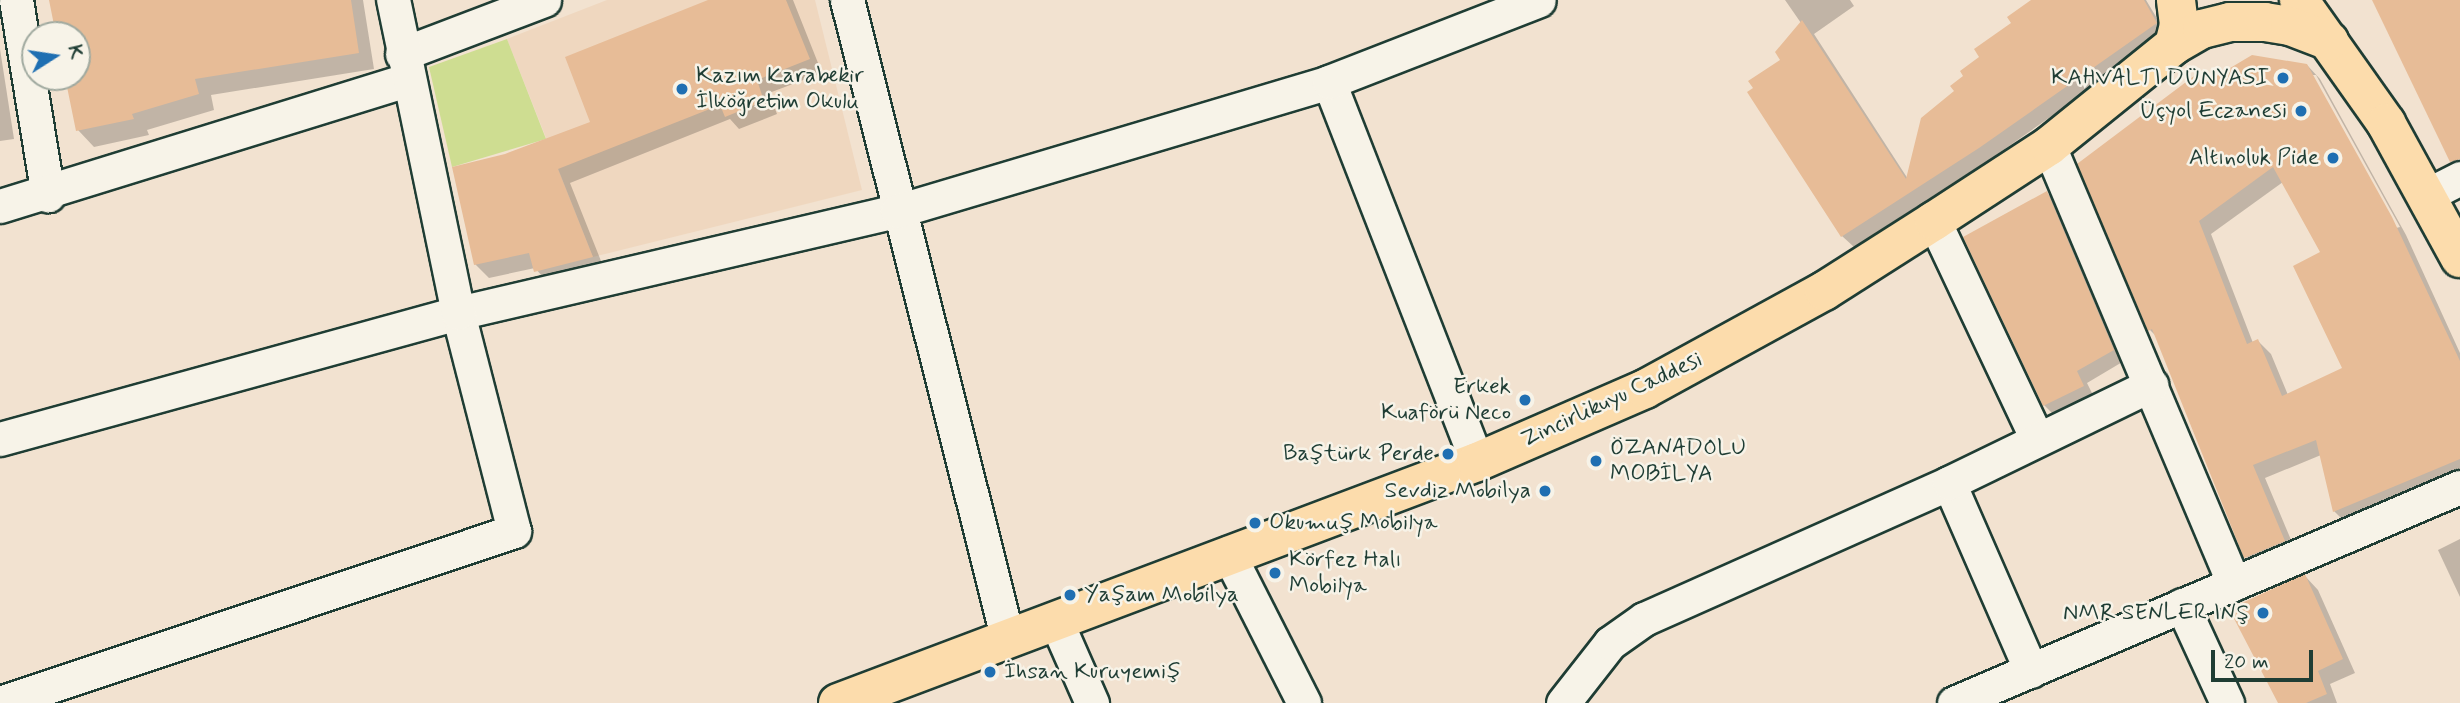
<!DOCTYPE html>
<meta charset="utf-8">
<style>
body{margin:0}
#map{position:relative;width:2460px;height:703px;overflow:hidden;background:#f2e2d0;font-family:Mynerve,sans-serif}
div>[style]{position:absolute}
.built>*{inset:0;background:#efd7bf}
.green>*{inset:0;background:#cedd91}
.shadow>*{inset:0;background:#0003}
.building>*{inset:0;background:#e7bc97}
.roads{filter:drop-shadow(2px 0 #1f3d34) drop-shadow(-2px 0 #1f3d34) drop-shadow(0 2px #1f3d34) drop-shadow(0 -2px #1f3d34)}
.minor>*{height:33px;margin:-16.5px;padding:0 16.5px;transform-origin:16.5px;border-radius:16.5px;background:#f7f3e8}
.primary>*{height:38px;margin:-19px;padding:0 19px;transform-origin:19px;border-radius:19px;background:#fcdcac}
.dots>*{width:19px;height:19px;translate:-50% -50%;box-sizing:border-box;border:4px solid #f7f3e8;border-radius:50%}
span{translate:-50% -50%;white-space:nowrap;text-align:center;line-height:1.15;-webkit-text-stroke:5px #f7f3e8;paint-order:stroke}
.poi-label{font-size:23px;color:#1f3d34}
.left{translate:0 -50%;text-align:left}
.right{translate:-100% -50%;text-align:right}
.street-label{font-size:23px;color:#1f3d34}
.north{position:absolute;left:21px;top:21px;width:70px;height:70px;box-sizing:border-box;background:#f7f3e8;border:2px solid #a1aaa0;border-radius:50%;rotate:78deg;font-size:19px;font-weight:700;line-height:28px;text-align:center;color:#1f3d34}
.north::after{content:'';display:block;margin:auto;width:24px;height:32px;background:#1f6fb2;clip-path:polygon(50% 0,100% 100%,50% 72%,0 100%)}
.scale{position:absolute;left:2211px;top:650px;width:102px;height:32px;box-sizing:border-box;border:4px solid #1f3d34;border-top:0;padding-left:9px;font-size:21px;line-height:24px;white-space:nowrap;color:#1f3d34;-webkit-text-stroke:5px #f7f3e8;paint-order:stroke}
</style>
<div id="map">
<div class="built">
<i style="clip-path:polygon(607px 0,815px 0,862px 190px,593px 257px,507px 39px)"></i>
</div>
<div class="green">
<i style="clip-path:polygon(507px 39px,546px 139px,452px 167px,429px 67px)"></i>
</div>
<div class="shadow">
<i style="clip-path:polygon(50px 0,363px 0,374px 69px,211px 95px,214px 110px,147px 130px,149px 135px,94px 147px,78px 130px,66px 77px,77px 77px,77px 35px,58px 35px)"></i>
<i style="clip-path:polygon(713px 0,793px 0,822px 73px,769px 93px,777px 114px,739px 129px,730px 119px,570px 183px,605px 271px,549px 284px,535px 268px,489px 278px,475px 264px,505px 156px,593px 123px)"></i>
<i style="clip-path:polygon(1785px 0,1850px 0,1854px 6px,1814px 34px,1908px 179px,1966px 77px,2034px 0,2146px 0,2167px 35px,1989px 160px,1854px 247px,1842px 236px,1782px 60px,1801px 23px)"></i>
<i style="clip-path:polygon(0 49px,14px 139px,0 141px)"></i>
<i style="clip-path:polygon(evenodd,2307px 65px,2320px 79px,2406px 235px,2460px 353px,2460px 476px,2347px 524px,2334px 511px,2321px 455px,2265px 478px,2297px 554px,2259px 570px,2246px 557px,2157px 337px,2150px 330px,2198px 76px,2206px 84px,2307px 65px,2312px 75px,2316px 75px,2400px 227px,2396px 228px,2312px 75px,2307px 65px,2283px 182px,2322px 253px,2345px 368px,2288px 395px,2271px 354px,2258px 341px,2253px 343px,2211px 234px,2283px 182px)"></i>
<i style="clip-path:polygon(2047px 193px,2058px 204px,2124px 361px,2087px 383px,2094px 397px,2055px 416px,2044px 405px)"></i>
<i style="clip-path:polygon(2460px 539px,2460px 597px,2438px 550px)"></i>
<i style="clip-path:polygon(2305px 576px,2318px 590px,2355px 673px,2330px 684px,2337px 703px,2280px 703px)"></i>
</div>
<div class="building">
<i style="clip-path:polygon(49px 0,351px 0,359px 53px,195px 79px,199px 94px,132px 114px,134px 119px,76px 131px,65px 77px,77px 77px,77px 35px,56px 35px)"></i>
<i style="clip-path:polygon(708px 0,786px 0,810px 59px,757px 80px,764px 101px,725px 117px,720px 105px,558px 169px,593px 257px,534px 272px,529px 253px,474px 265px,452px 167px,505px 154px,590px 122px,565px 57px)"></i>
<i style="clip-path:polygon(2031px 0,2144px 0,2157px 23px,1979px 148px,1841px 237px,1747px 92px,1753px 88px,1748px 81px,1780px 60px,1775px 52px,1802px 20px,1906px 179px,1921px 118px,1954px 91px,1950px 86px,1963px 76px,1960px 71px,1979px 57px,1974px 49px,2011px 23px,2007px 17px)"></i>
<i style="clip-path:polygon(2372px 0,2460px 0,2460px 159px,2450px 162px)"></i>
<i style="clip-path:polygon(evenodd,2252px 55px,2307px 64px,2392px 217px,2460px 361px,2460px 459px,2333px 512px,2316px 440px,2253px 465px,2285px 541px,2244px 558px,2152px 329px,2148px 331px,2077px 164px,2198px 73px,2205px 83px,2252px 55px,2273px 167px,2320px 252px,2293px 266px,2342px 368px,2282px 396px,2258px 339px,2247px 344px,2199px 221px,2273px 167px)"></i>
<i style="clip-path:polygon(2047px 191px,2114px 350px,2077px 371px,2084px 386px,2043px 406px,1963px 237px)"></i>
<i style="clip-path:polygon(2305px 574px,2343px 659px,2318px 671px,2327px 694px,2306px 703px,2278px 703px,2229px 609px)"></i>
</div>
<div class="roads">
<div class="minor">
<i style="left:16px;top:0;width:198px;rotate:80.7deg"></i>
<i style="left:847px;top:0;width:660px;rotate:75.88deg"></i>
<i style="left:402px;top:54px;width:152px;rotate:-20.8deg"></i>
<i style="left:1329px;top:82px;width:408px;rotate:68.7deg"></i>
<i style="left:2049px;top:146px;width:475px;rotate:67.1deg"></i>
<i style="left:2429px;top:194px;width:35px;rotate:-27deg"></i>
<i style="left:0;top:206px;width:427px;rotate:-17.2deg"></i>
<i style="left:1934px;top:221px;width:241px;rotate:64.7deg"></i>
<i style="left:0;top:439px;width:475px;rotate:-15.4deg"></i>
<i style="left:458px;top:313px;width:451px;rotate:-13.1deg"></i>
<i style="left:897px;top:211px;width:451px;rotate:-16.6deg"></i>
<i style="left:1329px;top:82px;width:225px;rotate:-21.3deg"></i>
<i style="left:1949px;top:483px;width:205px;rotate:66.4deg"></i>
<i style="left:1228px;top:553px;width:168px;rotate:63.1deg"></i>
<i style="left:2182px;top:605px;width:108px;rotate:65.3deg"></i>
<i style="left:1056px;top:621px;width:90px;rotate:66.3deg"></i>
<i style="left:0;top:703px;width:542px;rotate:-18.5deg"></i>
<i style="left:514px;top:531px;width:225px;rotate:-104.4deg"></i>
<i style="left:458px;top:313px;width:320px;rotate:-101.7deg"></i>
<i style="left:1563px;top:703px;width:76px;rotate:-51.9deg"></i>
<i style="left:1610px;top:643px;width:42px;rotate:-35.2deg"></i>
<i style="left:1644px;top:619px;width:334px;rotate:-24deg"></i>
<i style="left:1949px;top:483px;width:225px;rotate:-25.9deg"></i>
<i style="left:1954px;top:703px;width:550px;rotate:-23.12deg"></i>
</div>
<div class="primary">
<i style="left:2299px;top:0;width:151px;rotate:54.7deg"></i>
<i style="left:2386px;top:123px;width:154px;rotate:61.3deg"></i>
<i style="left:2174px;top:45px;width:21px;rotate:-76deg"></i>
<i style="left:2179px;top:25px;width:25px;rotate:-97deg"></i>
<i style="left:838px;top:703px;width:683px;rotate:-20.66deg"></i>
<i style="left:1477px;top:462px;width:183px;rotate:-23.5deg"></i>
<i style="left:1645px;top:389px;width:204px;rotate:-28.7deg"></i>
<i style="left:1824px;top:291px;width:130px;rotate:-32.5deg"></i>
<i style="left:1934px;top:221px;width:137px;rotate:-33.1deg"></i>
<i style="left:2049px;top:146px;width:161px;rotate:-38.9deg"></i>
<i style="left:2174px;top:45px;width:32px;rotate:-30deg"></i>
<i style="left:2202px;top:29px;width:29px;rotate:-14deg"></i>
<i style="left:2230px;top:22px;width:35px"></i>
<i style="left:2265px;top:22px;width:25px;rotate:9deg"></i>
<i style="left:2290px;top:26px;width:42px;rotate:21deg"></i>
</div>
</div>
<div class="dots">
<i style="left:2283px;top:78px;background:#1f6fb2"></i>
<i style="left:682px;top:89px;background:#1f6fb2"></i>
<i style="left:2301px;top:111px;background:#1f6fb2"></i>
<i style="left:2333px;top:158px;background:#1f6fb2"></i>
<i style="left:1525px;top:400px;background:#1f6fb2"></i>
<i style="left:1448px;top:454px;background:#1f6fb2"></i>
<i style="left:1596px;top:461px;background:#1f6fb2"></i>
<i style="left:1545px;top:491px;background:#1f6fb2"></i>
<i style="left:1255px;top:523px;background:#1f6fb2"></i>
<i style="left:1275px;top:573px;background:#1f6fb2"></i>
<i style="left:1070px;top:595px;background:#1f6fb2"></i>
<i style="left:2263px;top:613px;background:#1f6fb2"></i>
<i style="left:990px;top:672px;background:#1f6fb2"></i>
</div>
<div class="poi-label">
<span class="left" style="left:696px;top:89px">Kazım Karabekir<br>İlköğretim Okulu</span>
<span class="right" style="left:2269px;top:78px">KAHVALTI DÜNYASI</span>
<span class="right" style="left:2287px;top:111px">Üçyol Eczanesi</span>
<span class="right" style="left:2319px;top:158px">Altınoluk Pide</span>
<span class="right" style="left:1511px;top:400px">Erkek<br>Kuaförü Neco</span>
<span class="left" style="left:1610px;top:461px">ÖZANADOLU<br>MOBİLYA</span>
<span class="right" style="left:1434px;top:454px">Baştürk Perde</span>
<span class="right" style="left:1531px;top:491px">Sevdiz Mobilya</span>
<span class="left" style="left:1269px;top:523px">Okumuş Mobilya</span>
<span class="left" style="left:1289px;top:573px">Körfez Halı<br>Mobilya</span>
<span class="left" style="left:1084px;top:595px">Yaşam Mobilya</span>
<span class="right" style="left:2249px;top:613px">NMR SENLER INŞ</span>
<span class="left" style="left:1004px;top:672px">İhsan Kuruyemiş</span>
</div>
<div class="street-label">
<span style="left:1612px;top:400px;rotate:-25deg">Zincirlikuyu Caddesi</span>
</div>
<div class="north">K</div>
<div class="scale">20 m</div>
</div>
